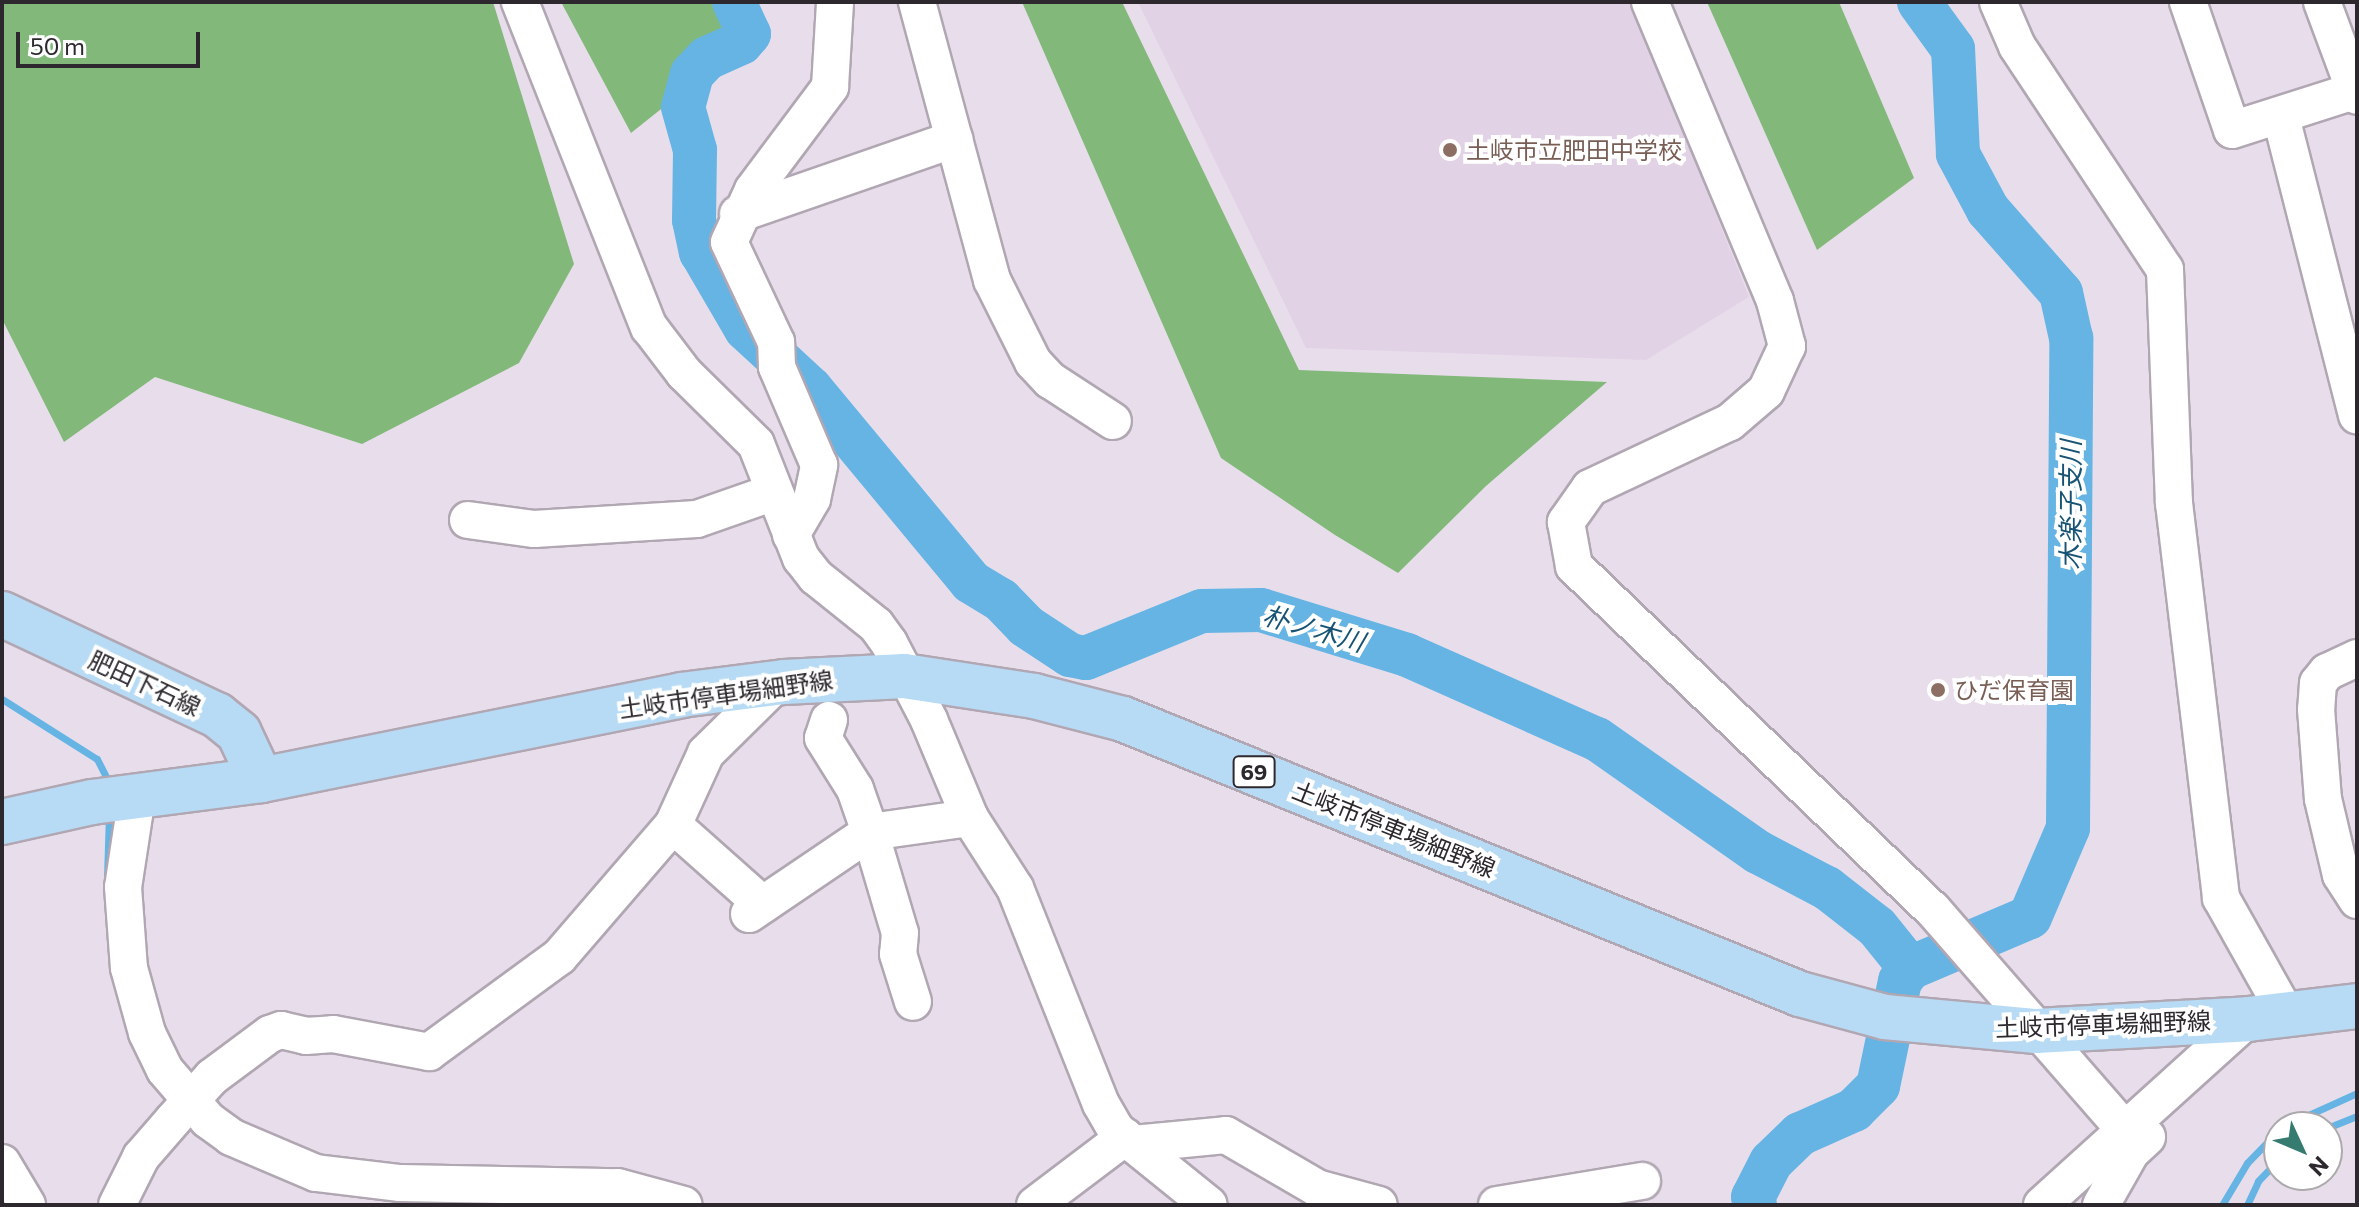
<!DOCTYPE html>
<meta charset="utf-8">
<style>
body{margin:0}
#map{position:relative;width:2359px;height:1207px;overflow:hidden;background:#e8deeb;font-family:Commissioner,"Noto Sans JP",sans-serif}
div>[style]{position:absolute}
.built>*{inset:0;background:#e2d2e5}
.forest>*{inset:0;background:#82b97a}
.stream>*{height:7px;margin:-3.5px;padding:0 3.5px;transform-origin:3.5px;border-radius:3.5px;background:#65b4e4}
.river>*{height:44px;margin:-22px;padding:0 22px;transform-origin:22px;border-radius:22px;background:#65b4e4}
.roads{filter:drop-shadow(2px 0 #b1a7b3) drop-shadow(-2px 0 #b1a7b3) drop-shadow(0 2px #b1a7b3) drop-shadow(0 -2px #b1a7b3)}
.minor>*{height:36px;margin:-18px;padding:0 18px;transform-origin:18px;border-radius:18px;background:#fff}
.major>*{height:44px;margin:-22px;padding:0 22px;transform-origin:22px;border-radius:22px;background:#b8dbf5}
.dots>*{width:22px;height:22px;translate:-50% -50%;box-sizing:border-box;border:4px solid #fff;border-radius:50%}
span{translate:-50% -50%;white-space:nowrap;text-align:center;line-height:1.15;-webkit-text-stroke:8px #fff;paint-order:stroke}
.shield-label span{padding:2px 6px;background:#fff;border:2px solid;border-radius:6px;-webkit-text-stroke-width:0}
.shield-label{font-size:22px;color:#2c282d;font-weight:700}
.education-label{font-size:24px;color:#785e54}
.left{translate:0 -50%;text-align:left}
.street-label{font-size:24px;color:#2c282d}
.water-label{font-size:26px;color:#175374;font-style:italic}
.frame{position:absolute;inset:0;border:4px solid #2c282d;pointer-events:none}
.north{position:absolute;left:2263px;top:1111px;width:80px;height:80px;box-sizing:border-box;background:#fff;border:2px solid #aba9ab;border-radius:50%;rotate:134deg;font-size:22px;font-weight:700;line-height:32px;text-align:center;color:#2c282d}
.north::after{content:'';display:block;margin:auto;width:28px;height:36px;background:#367b70;clip-path:polygon(50% 0,100% 100%,50% 72%,0 100%)}
.scale{position:absolute;left:16px;top:32px;width:184px;height:36px;box-sizing:border-box;border:4px solid #2c282d;border-top:0;padding-left:10px;font-size:24px;line-height:28px;white-space:nowrap;color:#2c282d;-webkit-text-stroke:6px #fff;paint-order:stroke}
</style>
<div id="map">
<div class="built">
<i style="clip-path:polygon(1138px 2px,1631px 2px,1749px 297px,1646px 360px,1306px 348px)"></i>
</div>
<div class="forest">
<i style="clip-path:polygon(2px 2px,493px 2px,574px 264px,519px 363px,362px 444px,155px 377px,64px 442px,2px 319px)"></i>
<i style="clip-path:polygon(561px 2px,749px 2px,764px 27px,631px 133px)"></i>
<i style="clip-path:polygon(1022px 2px,1122px 2px,1299px 370px,1607px 382px,1486px 486px,1398px 573px,1335px 535px,1221px 458px)"></i>
<i style="clip-path:polygon(1707px 2px,1839px 2px,1914px 178px,1817px 250px)"></i>
</div>
<div class="stream">
<i style="left:2px;top:699px;width:112px;rotate:32.3deg"></i>
<i style="left:97px;top:759px;width:29px;rotate:63deg"></i>
<i style="left:107px;top:877px;width:64px;rotate:-88.2deg"></i>
<i style="left:2282px;top:1127px;width:82px;rotate:-24.4deg"></i>
<i style="left:2327px;top:1128px;width:32px;rotate:-22deg"></i>
<i style="left:2222px;top:1205px;width:49px;rotate:-59.2deg"></i>
<i style="left:2247px;top:1163px;width:46px;rotate:-45.9deg"></i>
<i style="left:2247px;top:1205px;width:26px;rotate:-65deg"></i>
<i style="left:2258px;top:1181px;width:30px;rotate:-46deg"></i>
</div>
<div class="river">
<i style="left:734px;top:2px;width:35px;rotate:65deg"></i>
<i style="left:749px;top:34px;width:12px;rotate:132deg"></i>
<i style="left:741px;top:43px;width:37px;rotate:156deg"></i>
<i style="left:707px;top:58px;width:22px;rotate:133deg"></i>
<i style="left:692px;top:74px;width:34px;rotate:105deg"></i>
<i style="left:683px;top:107px;width:45px;rotate:74.4deg"></i>
<i style="left:695px;top:150px;width:70px;rotate:90.8deg"></i>
<i style="left:694px;top:220px;width:33px;rotate:78deg"></i>
<i style="left:701px;top:252px;width:89px;rotate:59.7deg"></i>
<i style="left:746px;top:329px;width:88px;rotate:42.7deg"></i>
<i style="left:811px;top:389px;width:251px;rotate:50.3deg"></i>
<i style="left:971px;top:582px;width:35px;rotate:31deg"></i>
<i style="left:1001px;top:600px;width:36px;rotate:46deg"></i>
<i style="left:1026px;top:626px;width:53px;rotate:33.4deg"></i>
<i style="left:1070px;top:655px;width:16px;rotate:11deg"></i>
<i style="left:1086px;top:658px;width:125px;rotate:-22.1deg"></i>
<i style="left:1202px;top:611px;width:59px;rotate:-1deg"></i>
<i style="left:1261px;top:610px;width:153px;rotate:17.1deg"></i>
<i style="left:1407px;top:655px;width:208px;rotate:23.9deg"></i>
<i style="left:1597px;top:739px;width:197px;rotate:35.1deg"></i>
<i style="left:1758px;top:852px;width:78px;rotate:27.6deg"></i>
<i style="left:1827px;top:888px;width:63px;rotate:38deg"></i>
<i style="left:1877px;top:927px;width:53px;rotate:51.2deg"></i>
<i style="left:1910px;top:968px;width:16px;rotate:128deg"></i>
<i style="left:1900px;top:981px;width:107px;rotate:101.8deg"></i>
<i style="left:1878px;top:1086px;width:34px;rotate:135deg"></i>
<i style="left:1854px;top:1110px;width:59px;rotate:156deg"></i>
<i style="left:1800px;top:1134px;width:40px;rotate:136deg"></i>
<i style="left:1771px;top:1162px;width:39px;rotate:117deg"></i>
<i style="left:1753px;top:1197px;width:8px;rotate:76deg"></i>
<i style="left:1910px;top:968px;width:130px;rotate:-23deg"></i>
<i style="left:2030px;top:917px;width:97px;rotate:-66.9deg"></i>
<i style="left:2068px;top:828px;width:490px;rotate:-89.6deg"></i>
<i style="left:2071px;top:338px;width:46px;rotate:-102.5deg"></i>
<i style="left:2061px;top:293px;width:111px;rotate:-131.3deg"></i>
<i style="left:1988px;top:210px;width:64px;rotate:-118.2deg"></i>
<i style="left:1958px;top:154px;width:105px;rotate:-92.7deg"></i>
<i style="left:1953px;top:49px;width:58px;rotate:-125.9deg"></i>
</div>
<div class="roads">
<div class="minor">
<i style="left:520px;top:2px;width:350px;rotate:68.4deg"></i>
<i style="left:649px;top:327px;width:58px;rotate:52.7deg"></i>
<i style="left:684px;top:373px;width:101px;rotate:44.6deg"></i>
<i style="left:756px;top:444px;width:123px;rotate:68.5deg"></i>
<i style="left:801px;top:558px;width:24px;rotate:52deg"></i>
<i style="left:816px;top:577px;width:77px;rotate:38.7deg"></i>
<i style="left:876px;top:625px;width:22px;rotate:54deg"></i>
<i style="left:889px;top:643px;width:87px;rotate:62.5deg"></i>
<i style="left:929px;top:720px;width:106px;rotate:67.3deg"></i>
<i style="left:970px;top:818px;width:83px;rotate:57.3deg"></i>
<i style="left:1015px;top:888px;width:232px;rotate:68.3deg"></i>
<i style="left:1101px;top:1104px;width:30px;rotate:60deg"></i>
<i style="left:1116px;top:1130px;width:119px;rotate:38.9deg"></i>
<i style="left:917px;top:2px;width:288px;rotate:74.9deg"></i>
<i style="left:992px;top:280px;width:92px;rotate:63.4deg"></i>
<i style="left:1033px;top:362px;width:25px;rotate:47deg"></i>
<i style="left:1050px;top:380px;width:75px;rotate:33.1deg"></i>
<i style="left:1650px;top:2px;width:324px;rotate:67.3deg"></i>
<i style="left:1775px;top:301px;width:47px;rotate:75.1deg"></i>
<i style="left:1787px;top:346px;width:50px;rotate:115deg"></i>
<i style="left:1766px;top:391px;width:48px;rotate:139.3deg"></i>
<i style="left:1730px;top:422px;width:155px;rotate:154.8deg"></i>
<i style="left:1590px;top:488px;width:42px;rotate:125.2deg"></i>
<i style="left:1566px;top:522px;width:45px;rotate:79.7deg"></i>
<i style="left:1574px;top:566px;width:497px;rotate:43.8deg"></i>
<i style="left:1933px;top:910px;width:293px;rotate:48.9deg"></i>
<i style="left:1998px;top:2px;width:48px;rotate:66.6deg"></i>
<i style="left:2017px;top:46px;width:268px;rotate:56.5deg"></i>
<i style="left:2165px;top:270px;width:233px;rotate:87.8deg"></i>
<i style="left:2174px;top:503px;width:398px;rotate:83.2deg"></i>
<i style="left:2221px;top:898px;width:133px;rotate:60.7deg"></i>
<i style="left:2188px;top:2px;width:135px;rotate:71deg"></i>
<i style="left:2232px;top:130px;width:131px;rotate:-17.7deg"></i>
<i style="left:2322px;top:2px;width:100px;rotate:69.6deg"></i>
<i style="left:2281px;top:117px;width:308px;rotate:75.7deg"></i>
<i style="left:738px;top:214px;width:229px;rotate:-19.1deg"></i>
<i style="left:468px;top:520px;width:67px;rotate:7.8deg"></i>
<i style="left:534px;top:529px;width:163px;rotate:-3.5deg"></i>
<i style="left:697px;top:519px;width:82px;rotate:-19.3deg"></i>
<i style="left:791px;top:535px;width:42px;rotate:-59.7deg"></i>
<i style="left:812px;top:499px;width:35px;rotate:-78deg"></i>
<i style="left:819px;top:465px;width:107px;rotate:-113.2deg"></i>
<i style="left:777px;top:367px;width:25px;rotate:-92deg"></i>
<i style="left:776px;top:342px;width:110px;rotate:-115.2deg"></i>
<i style="left:729px;top:242px;width:57px;rotate:-65.2deg"></i>
<i style="left:753px;top:190px;width:129px;rotate:-53.2deg"></i>
<i style="left:830px;top:87px;width:85px;rotate:-86.6deg"></i>
<i style="left:2357px;top:658px;width:33px;rotate:155deg"></i>
<i style="left:2327px;top:672px;width:14px;rotate:129deg"></i>
<i style="left:2318px;top:683px;width:26px;rotate:94deg"></i>
<i style="left:2316px;top:709px;width:90px;rotate:85.6deg"></i>
<i style="left:2323px;top:799px;width:78px;rotate:76.7deg"></i>
<i style="left:2341px;top:875px;width:30px;rotate:57deg"></i>
<i style="left:829px;top:720px;width:19px;rotate:108deg"></i>
<i style="left:823px;top:738px;width:60px;rotate:57.9deg"></i>
<i style="left:855px;top:789px;width:46px;rotate:70.8deg"></i>
<i style="left:870px;top:832px;width:105px;rotate:73.5deg"></i>
<i style="left:900px;top:933px;width:21px;rotate:95deg"></i>
<i style="left:898px;top:954px;width:50px;rotate:72.6deg"></i>
<i style="left:137px;top:796px;width:92px;rotate:98.7deg"></i>
<i style="left:123px;top:887px;width:81px;rotate:85.8deg"></i>
<i style="left:129px;top:968px;width:67px;rotate:74.5deg"></i>
<i style="left:147px;top:1033px;width:41px;rotate:64.1deg"></i>
<i style="left:165px;top:1070px;width:66px;rotate:49.3deg"></i>
<i style="left:208px;top:1120px;width:29px;rotate:36deg"></i>
<i style="left:231px;top:1137px;width:92px;rotate:23deg"></i>
<i style="left:316px;top:1173px;width:85px;rotate:6.8deg"></i>
<i style="left:400px;top:1183px;width:218px;rotate:1.1deg"></i>
<i style="left:618px;top:1187px;width:68px;rotate:15.3deg"></i>
<i style="left:673px;top:825px;width:120px;rotate:41.6deg"></i>
<i style="left:749px;top:914px;width:146px;rotate:-34.1deg"></i>
<i style="left:870px;top:832px;width:101px;rotate:-8deg"></i>
<i style="left:1133px;top:1144px;width:93px;rotate:-5.5deg"></i>
<i style="left:1226px;top:1135px;width:105px;rotate:30.2deg"></i>
<i style="left:1317px;top:1188px;width:64px;rotate:15.3deg"></i>
<i style="left:2px;top:1163px;width:49px;rotate:59.2deg"></i>
<i style="left:117px;top:1205px;width:54px;rotate:-63.4deg"></i>
<i style="left:141px;top:1157px;width:49px;rotate:-49.1deg"></i>
<i style="left:173px;top:1120px;width:58px;rotate:-47.8deg"></i>
<i style="left:212px;top:1077px;width:72px;rotate:-36.6deg"></i>
<i style="left:270px;top:1034px;width:12px;rotate:-20deg"></i>
<i style="left:281px;top:1030px;width:26px;rotate:13deg"></i>
<i style="left:306px;top:1036px;width:27px;rotate:-4deg"></i>
<i style="left:333px;top:1034px;width:98px;rotate:10.6deg"></i>
<i style="left:429px;top:1052px;width:161px;rotate:-36.2deg"></i>
<i style="left:559px;top:957px;width:174px;rotate:-49.2deg"></i>
<i style="left:673px;top:825px;width:79px;rotate:-65.4deg"></i>
<i style="left:706px;top:753px;width:101px;rotate:-44.6deg"></i>
<i style="left:1035px;top:1205px;width:113px;rotate:-37.1deg"></i>
<i style="left:1497px;top:1205px;width:147px;rotate:-9.4deg"></i>
<i style="left:2042px;top:1205px;width:278px;rotate:-42.1deg"></i>
<i style="left:2101px;top:1205px;width:61px;rotate:-60.5deg"></i>
<i style="left:2131px;top:1152px;width:22px;rotate:-43deg"></i>
</div>
<div class="major">
<i style="left:2px;top:614px;width:238px;rotate:25.2deg"></i>
<i style="left:217px;top:715px;width:28px;rotate:39deg"></i>
<i style="left:239px;top:733px;width:52px;rotate:64.9deg"></i>
<i style="left:2px;top:822px;width:92px;rotate:-12.5deg"></i>
<i style="left:92px;top:802px;width:170px;rotate:-7.4deg"></i>
<i style="left:261px;top:780px;width:429px;rotate:-11.4deg"></i>
<i style="left:681px;top:695px;width:104px;rotate:-7.2deg"></i>
<i style="left:784px;top:682px;width:120px;rotate:-2.9deg"></i>
<i style="left:904px;top:676px;width:132px;rotate:8.7deg"></i>
<i style="left:1034px;top:696px;width:92px;rotate:14.5deg"></i>
<i style="left:1123px;top:719px;width:731px;rotate:22.11deg"></i>
<i style="left:1800px;top:994px;width:88px;rotate:15.1deg"></i>
<i style="left:1885px;top:1017px;width:152px;rotate:5.3deg"></i>
<i style="left:2036px;top:1031px;width:212px;rotate:-3.2deg"></i>
<i style="left:2248px;top:1019px;width:110px;rotate:-6.8deg"></i>
</div>
</div>
<div class="dots">
<i style="left:1450px;top:150px;background:#8d6e63"></i>
<i style="left:1938px;top:690px;background:#8d6e63"></i>
</div>
<div class="shield-label">
<span style="left:1254px;top:772px">69</span>
</div>
<div class="education-label">
<span class="left" style="left:1466px;top:150px">土岐市立肥田中学校</span>
<span class="left" style="left:1954px;top:690px">ひだ保育園</span>
</div>
<div class="street-label">
<span style="left:145px;top:683px;rotate:25deg">肥田下石線</span>
<span style="left:726px;top:694px;rotate:-8deg">土岐市停車場細野線</span>
<span style="left:1394px;top:829px;rotate:22deg">土岐市停車場細野線</span>
<span style="left:2103px;top:1024px;rotate:-2deg">土岐市停車場細野線</span>
</div>
<div class="water-label">
<span style="left:2070px;top:505px;rotate:-90deg">木楽子支川</span>
<span style="left:1314px;top:628px;rotate:16deg">朴ノ木川</span>
</div>
<div class="frame"></div>
<div class="north">N</div>
<div class="scale">50 m</div>
</div>
